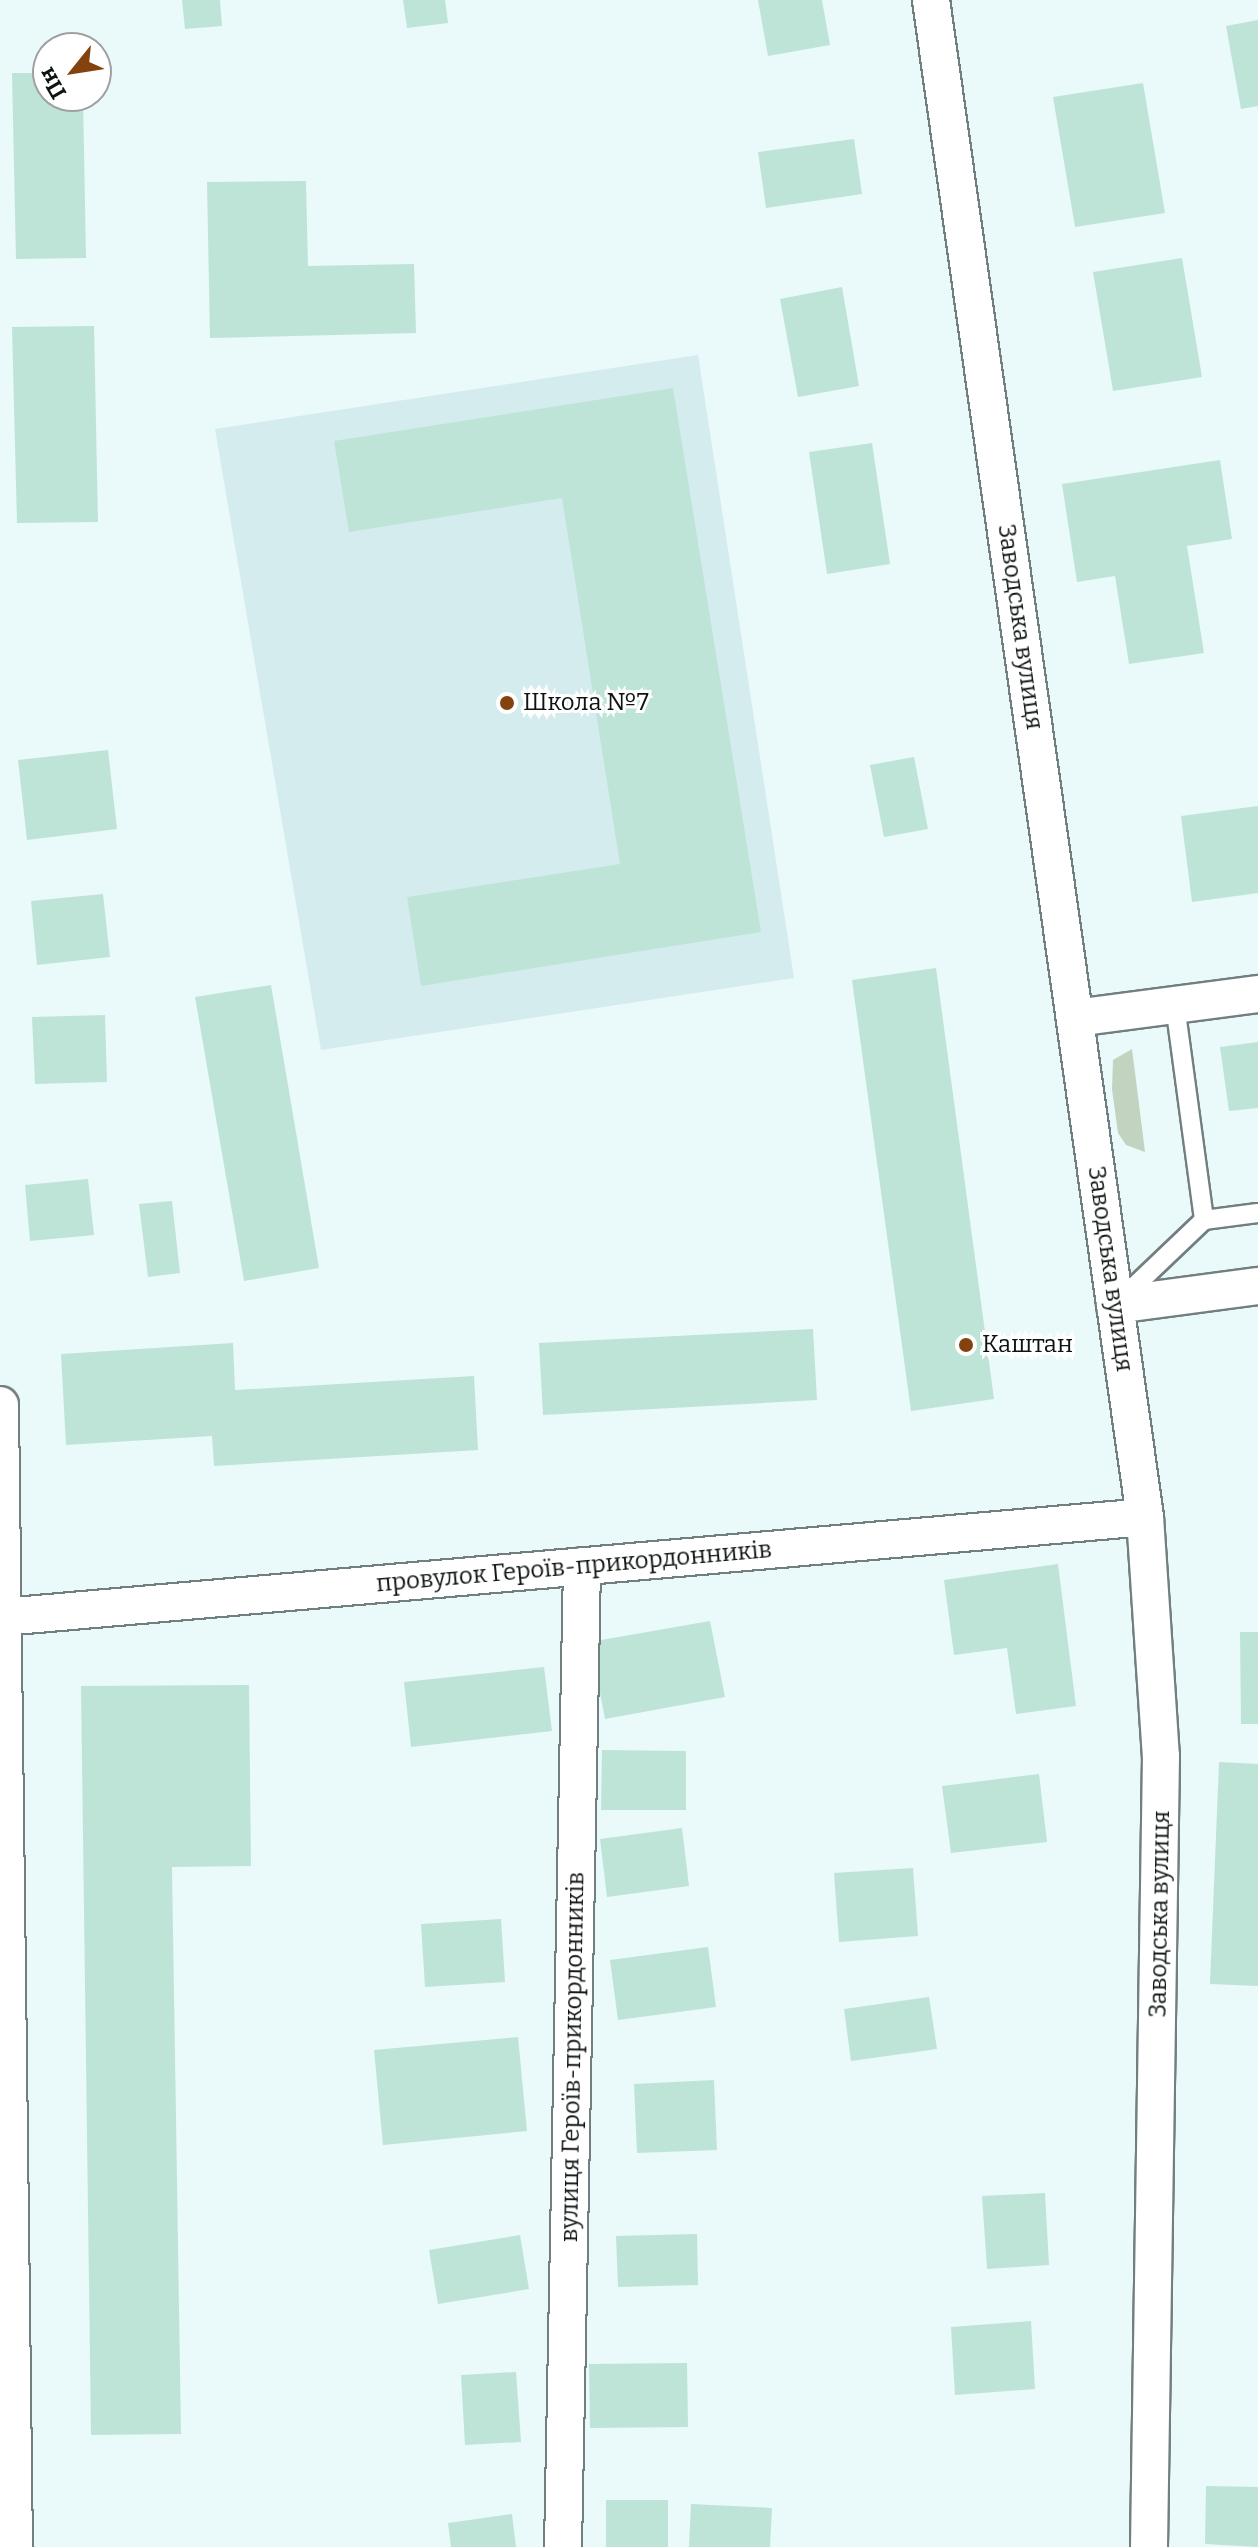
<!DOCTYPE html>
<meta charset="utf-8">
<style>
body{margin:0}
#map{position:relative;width:1258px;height:2547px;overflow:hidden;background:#eaf9fa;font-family:Bitter,serif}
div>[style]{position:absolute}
.built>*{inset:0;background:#d4ecee}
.green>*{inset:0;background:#c2d4c0}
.building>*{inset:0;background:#bee4d8}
.roads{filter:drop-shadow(2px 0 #727f80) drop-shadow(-2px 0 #727f80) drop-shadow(0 2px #727f80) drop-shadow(0 -2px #727f80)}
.lane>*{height:18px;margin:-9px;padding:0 9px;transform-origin:9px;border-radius:9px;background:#fff}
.street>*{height:36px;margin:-18px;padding:0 18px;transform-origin:18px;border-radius:18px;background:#fff}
.dots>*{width:22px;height:22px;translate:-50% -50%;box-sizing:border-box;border:4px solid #fff;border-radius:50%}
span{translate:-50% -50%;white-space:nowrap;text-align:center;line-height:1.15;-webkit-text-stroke:6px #fff;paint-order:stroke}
.street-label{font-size:24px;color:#0e1313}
.poi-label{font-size:24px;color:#0e1313}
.left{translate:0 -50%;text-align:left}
.north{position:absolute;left:32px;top:32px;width:80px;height:80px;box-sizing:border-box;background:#fff;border:2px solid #9fa1a1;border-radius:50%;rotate:240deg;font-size:22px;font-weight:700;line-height:32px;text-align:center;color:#0e1313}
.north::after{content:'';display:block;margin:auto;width:28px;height:36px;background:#84430e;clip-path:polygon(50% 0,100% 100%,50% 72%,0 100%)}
</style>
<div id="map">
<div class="built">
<i style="clip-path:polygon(698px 355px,794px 978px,321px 1050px,215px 429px)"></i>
</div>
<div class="green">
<i style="clip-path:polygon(1132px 1049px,1145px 1152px,1126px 1145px,1118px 1133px,1112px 1089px,1113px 1060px)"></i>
</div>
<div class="building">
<i style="clip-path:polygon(182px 0,220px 0,222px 26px,185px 29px)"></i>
<i style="clip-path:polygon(403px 0,445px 0,448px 23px,407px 28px)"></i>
<i style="clip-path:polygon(758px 0,822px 0,830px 45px,768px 56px)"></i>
<i style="clip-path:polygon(1258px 20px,1258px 106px,1241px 109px,1226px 26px)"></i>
<i style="clip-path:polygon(12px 73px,48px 73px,48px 96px,83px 96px,86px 258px,16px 259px)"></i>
<i style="clip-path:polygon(1143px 83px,1165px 213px,1075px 227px,1053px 97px)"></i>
<i style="clip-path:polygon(854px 139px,862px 194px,766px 208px,758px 152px)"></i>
<i style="clip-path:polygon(306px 181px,308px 266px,414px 264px,416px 333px,210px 338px,207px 182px)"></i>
<i style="clip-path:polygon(1182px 258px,1202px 377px,1113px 391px,1093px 272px)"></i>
<i style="clip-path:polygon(842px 287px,859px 386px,798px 397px,780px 299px)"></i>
<i style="clip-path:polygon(94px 326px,98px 522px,17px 523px,12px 327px)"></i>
<i style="clip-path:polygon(673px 388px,761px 932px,421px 986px,407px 897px,620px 864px,562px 498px,349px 532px,334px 441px)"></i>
<i style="clip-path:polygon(872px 443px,890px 564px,827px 574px,809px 452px)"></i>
<i style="clip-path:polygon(1220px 460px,1232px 539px,1187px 546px,1204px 653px,1129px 664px,1115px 576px,1077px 582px,1062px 484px)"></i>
<i style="clip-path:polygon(108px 750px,117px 829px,27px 840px,18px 760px)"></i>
<i style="clip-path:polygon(914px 757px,928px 829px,884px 837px,870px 765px)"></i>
<i style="clip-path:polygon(1258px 806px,1258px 893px,1192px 902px,1181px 816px)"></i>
<i style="clip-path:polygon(103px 894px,110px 957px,37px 965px,31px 901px)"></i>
<i style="clip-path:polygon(936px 968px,994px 1399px,911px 1411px,852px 980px)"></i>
<i style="clip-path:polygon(271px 985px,319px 1268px,244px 1281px,195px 997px)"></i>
<i style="clip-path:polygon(105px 1015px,107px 1082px,35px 1084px,32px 1017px)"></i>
<i style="clip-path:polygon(1258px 1042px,1258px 1108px,1229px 1111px,1220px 1047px)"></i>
<i style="clip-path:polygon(88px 1179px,94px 1235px,30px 1241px,25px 1185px)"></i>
<i style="clip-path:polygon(172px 1201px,180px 1273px,148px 1277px,139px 1204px)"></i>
<i style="clip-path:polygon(813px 1329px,817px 1400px,543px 1415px,539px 1343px)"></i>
<i style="clip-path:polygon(233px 1343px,235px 1390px,474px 1376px,478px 1450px,214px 1466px,212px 1436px,66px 1445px,61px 1354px)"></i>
<i style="clip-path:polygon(1058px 1564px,1076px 1706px,1016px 1714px,1007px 1648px,954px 1655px,944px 1580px)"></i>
<i style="clip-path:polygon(710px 1621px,725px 1697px,605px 1719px,590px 1642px)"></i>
<i style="clip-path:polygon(1240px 1632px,1258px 1632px,1258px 1724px,1241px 1724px)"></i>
<i style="clip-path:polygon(544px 1667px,552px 1731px,411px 1747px,404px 1682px)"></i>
<i style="clip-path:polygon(249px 1685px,251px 1866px,172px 1867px,181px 2434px,91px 2435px,81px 1686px)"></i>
<i style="clip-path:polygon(602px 1750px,686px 1751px,686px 1810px,601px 1810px)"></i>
<i style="clip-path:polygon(1219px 1762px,1258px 1764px,1258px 1986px,1210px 1984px)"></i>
<i style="clip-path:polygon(1039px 1774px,1047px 1842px,951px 1853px,942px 1786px)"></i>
<i style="clip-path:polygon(682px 1828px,689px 1886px,607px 1897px,600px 1839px)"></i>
<i style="clip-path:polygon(913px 1868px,918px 1936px,839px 1942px,834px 1873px)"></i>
<i style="clip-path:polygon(501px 1919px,505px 1982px,425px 1987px,421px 1924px)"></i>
<i style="clip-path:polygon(708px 1947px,716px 2007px,618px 2020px,610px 1960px)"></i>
<i style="clip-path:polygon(929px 1997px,937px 2049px,851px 2061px,844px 2009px)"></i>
<i style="clip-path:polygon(518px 2037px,527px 2131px,383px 2145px,374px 2050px)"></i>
<i style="clip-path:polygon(714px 2080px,717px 2150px,637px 2153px,634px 2084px)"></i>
<i style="clip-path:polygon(1045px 2193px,1049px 2265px,987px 2269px,982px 2196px)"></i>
<i style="clip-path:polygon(697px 2234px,698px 2285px,618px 2287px,616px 2236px)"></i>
<i style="clip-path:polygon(520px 2235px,529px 2289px,438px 2304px,429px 2250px)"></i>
<i style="clip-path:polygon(1031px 2321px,1035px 2389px,955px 2395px,951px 2327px)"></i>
<i style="clip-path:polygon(687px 2363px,688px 2427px,590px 2428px,589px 2364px)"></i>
<i style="clip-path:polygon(516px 2372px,521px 2442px,465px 2445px,461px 2375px)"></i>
<i style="clip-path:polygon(1206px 2486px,1258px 2487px,1258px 2547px,1205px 2544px)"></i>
<i style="clip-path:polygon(606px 2500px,668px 2500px,668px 2547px,606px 2547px)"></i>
<i style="clip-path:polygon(691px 2504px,772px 2508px,770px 2547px,689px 2547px)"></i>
<i style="clip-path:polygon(512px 2514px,516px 2547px,451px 2547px,448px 2523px)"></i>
</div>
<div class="roads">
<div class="lane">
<i style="left:1175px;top:1005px;width:217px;rotate:82.3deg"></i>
<i style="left:1204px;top:1220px;width:54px;rotate:-7.4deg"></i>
<i style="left:1119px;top:1301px;width:117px;rotate:-43.6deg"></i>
</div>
<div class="street">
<i style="left:931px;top:0;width:1532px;rotate:81.97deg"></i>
<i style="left:1145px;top:1517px;width:240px;rotate:86.2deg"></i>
<i style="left:1161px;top:1756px;width:791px;rotate:90.87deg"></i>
<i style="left:1075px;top:1018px;width:185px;rotate:-7.5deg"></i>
<i style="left:1115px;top:1305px;width:144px;rotate:-7.6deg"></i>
<i style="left:0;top:1405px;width:1142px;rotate:89.3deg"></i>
<i style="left:3px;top:1617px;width:1146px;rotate:-5deg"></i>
<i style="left:563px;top:2547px;width:981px;rotate:-88.89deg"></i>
</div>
</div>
<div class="dots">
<i style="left:507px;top:703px;background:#84430e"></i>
<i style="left:966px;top:1345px;background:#84430e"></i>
</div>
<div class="street-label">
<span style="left:1020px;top:627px;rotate:82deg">Заводська вулиця</span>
<span style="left:1110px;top:1269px;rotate:82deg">Заводська вулиця</span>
<span style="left:574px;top:1567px;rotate:-5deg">провулок Героїв-прикордонників</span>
<span style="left:1160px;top:1914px;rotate:-89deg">Заводська вулиця</span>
<span style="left:573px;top:2057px;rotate:-89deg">вулиця Героїв-прикордонників</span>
</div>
<div class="poi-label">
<span class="left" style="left:523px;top:703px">Школа №7</span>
<span class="left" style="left:982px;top:1345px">Каштан</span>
</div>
<div class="north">Пн</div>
</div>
